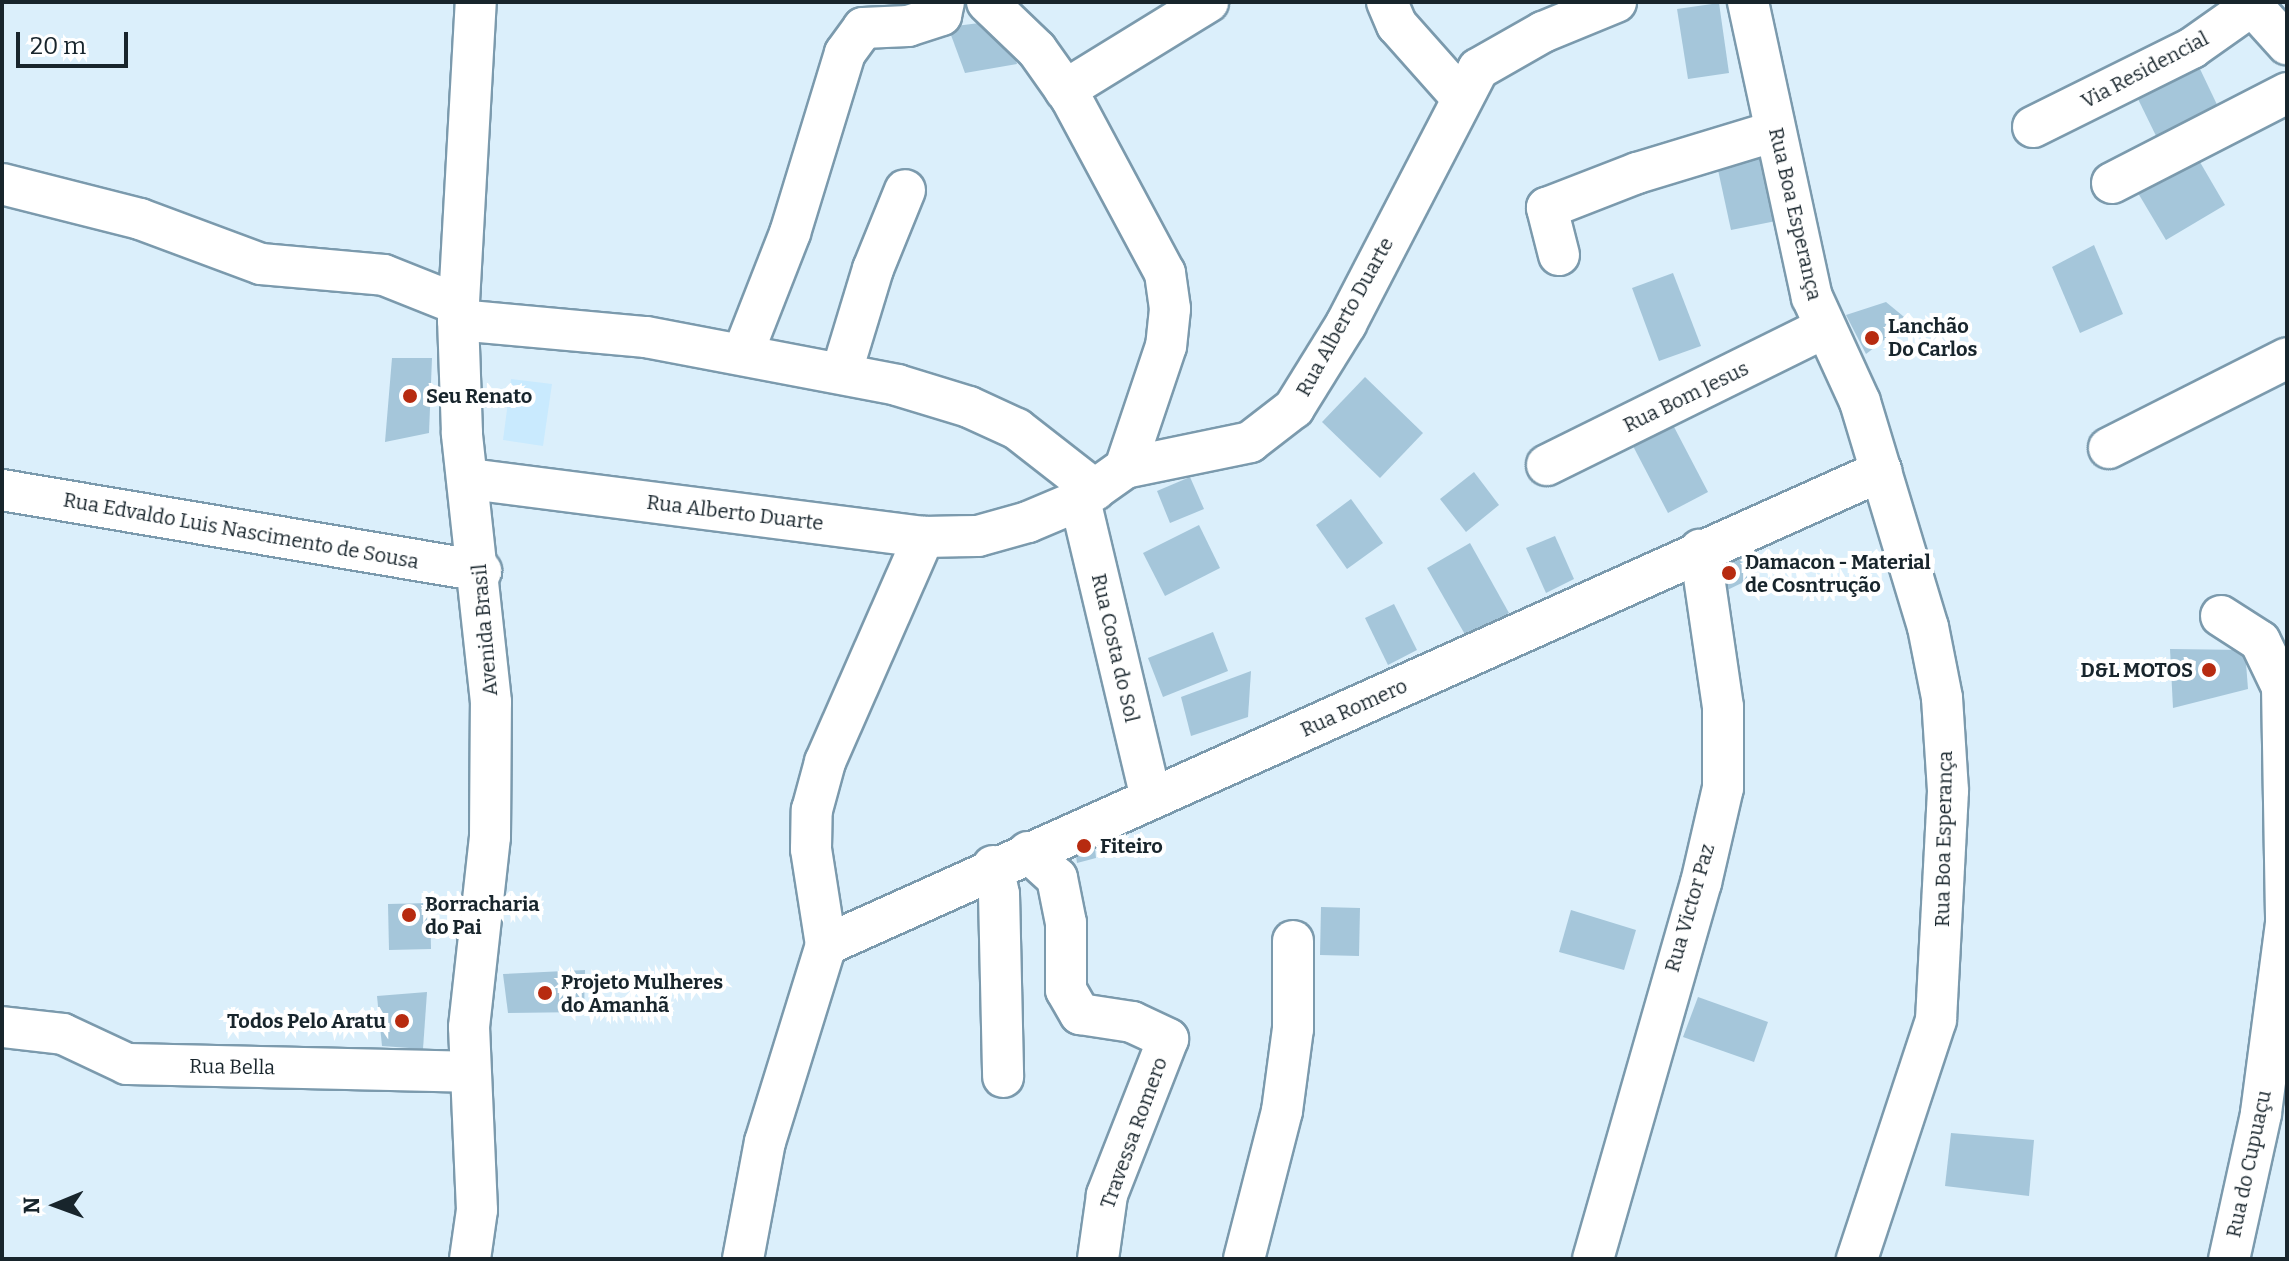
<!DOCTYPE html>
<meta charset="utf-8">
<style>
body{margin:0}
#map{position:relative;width:2289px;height:1261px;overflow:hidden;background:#dbeffb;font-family:Bitter,serif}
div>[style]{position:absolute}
.built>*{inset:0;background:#c9eafe}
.building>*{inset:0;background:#a5c6da}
.roads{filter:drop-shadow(2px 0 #7b9aad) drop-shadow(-2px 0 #7b9aad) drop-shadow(0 2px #7b9aad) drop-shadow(0 -2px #7b9aad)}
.minor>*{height:40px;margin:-20px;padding:0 20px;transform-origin:20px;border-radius:20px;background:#fff}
.dots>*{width:22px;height:22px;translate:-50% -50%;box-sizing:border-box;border:4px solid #fff;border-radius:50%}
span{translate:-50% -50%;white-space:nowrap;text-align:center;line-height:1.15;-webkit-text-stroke:8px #fff;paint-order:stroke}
.street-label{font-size:20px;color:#18252c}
.poi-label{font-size:20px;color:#18252c;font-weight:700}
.left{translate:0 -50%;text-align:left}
.right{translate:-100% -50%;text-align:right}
.frame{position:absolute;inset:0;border:4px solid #18252c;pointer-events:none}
.north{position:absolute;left:16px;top:1165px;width:80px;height:80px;-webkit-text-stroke:6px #fff;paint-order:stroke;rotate:269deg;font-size:22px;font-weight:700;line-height:32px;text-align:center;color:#18252c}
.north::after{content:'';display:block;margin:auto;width:28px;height:36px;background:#18252c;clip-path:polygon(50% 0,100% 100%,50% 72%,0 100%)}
.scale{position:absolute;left:16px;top:32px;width:112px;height:36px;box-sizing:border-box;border:4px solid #18252c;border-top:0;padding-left:10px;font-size:24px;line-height:28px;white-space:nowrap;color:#18252c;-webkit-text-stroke:6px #fff;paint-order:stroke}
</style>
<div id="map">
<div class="built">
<i style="clip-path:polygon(511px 379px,552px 384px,543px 446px,503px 440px)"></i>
</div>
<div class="building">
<i style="clip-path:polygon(1719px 3px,1729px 73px,1688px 79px,1677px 9px)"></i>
<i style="clip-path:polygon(1003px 20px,1017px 64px,965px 73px,948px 27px)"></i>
<i style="clip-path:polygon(2200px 69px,2221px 113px,2160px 144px,2138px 99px)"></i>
<i style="clip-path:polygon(1759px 146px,1776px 221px,1731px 230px,1715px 156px)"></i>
<i style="clip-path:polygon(2197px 157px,2225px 205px,2166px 240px,2135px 188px)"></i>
<i style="clip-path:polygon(2094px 245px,2123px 314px,2080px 333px,2052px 267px)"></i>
<i style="clip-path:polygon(1673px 273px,1701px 346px,1659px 361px,1632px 288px)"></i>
<i style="clip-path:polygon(1886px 302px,1909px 321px,1866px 354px,1846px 315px)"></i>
<i style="clip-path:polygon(392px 358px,432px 358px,429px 433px,385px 442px)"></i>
<i style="clip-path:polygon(1365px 377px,1423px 433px,1380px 478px,1322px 422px)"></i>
<i style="clip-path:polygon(1673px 425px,1708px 492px,1668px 513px,1633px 446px)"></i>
<i style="clip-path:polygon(1474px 472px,1499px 505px,1466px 532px,1440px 499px)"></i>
<i style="clip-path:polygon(1190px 477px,1204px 509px,1170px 523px,1157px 491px)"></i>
<i style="clip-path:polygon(1351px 499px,1383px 543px,1347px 569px,1316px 525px)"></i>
<i style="clip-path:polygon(1199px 525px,1220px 568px,1165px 596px,1143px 553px)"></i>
<i style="clip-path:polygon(1555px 536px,1574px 579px,1546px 593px,1526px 548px)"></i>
<i style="clip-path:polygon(1470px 543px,1509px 613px,1467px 638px,1427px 568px)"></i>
<i style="clip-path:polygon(1738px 552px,1748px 580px,1719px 594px,1710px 566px)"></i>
<i style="clip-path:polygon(1394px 604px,1417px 650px,1388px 665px,1365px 618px)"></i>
<i style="clip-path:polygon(1213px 632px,1228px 671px,1163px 697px,1148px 658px)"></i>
<i style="clip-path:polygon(2170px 649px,2245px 650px,2248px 689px,2173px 708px)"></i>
<i style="clip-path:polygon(1251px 671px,1248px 717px,1191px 736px,1181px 697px)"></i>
<i style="clip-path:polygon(1094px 837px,1096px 858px,1077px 863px,1075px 850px)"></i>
<i style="clip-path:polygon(430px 903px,431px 949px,389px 950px,388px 904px)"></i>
<i style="clip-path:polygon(1321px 907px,1360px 908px,1359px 956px,1320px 955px)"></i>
<i style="clip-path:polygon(1571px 910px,1636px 930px,1624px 970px,1559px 952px)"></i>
<i style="clip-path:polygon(585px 970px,584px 1012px,508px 1013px,503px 974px)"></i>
<i style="clip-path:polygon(427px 992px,423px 1049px,382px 1046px,377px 996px)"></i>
<i style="clip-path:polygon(1698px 997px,1768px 1022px,1754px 1062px,1683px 1037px)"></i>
<i style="clip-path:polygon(1951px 1133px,2034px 1140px,2029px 1196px,1945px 1186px)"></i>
</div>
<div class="roads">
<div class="minor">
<i style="left:987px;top:2px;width:69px;rotate:43.8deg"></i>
<i style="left:1037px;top:50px;width:59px;rotate:54.7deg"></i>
<i style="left:1071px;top:98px;width:199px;rotate:61.8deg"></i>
<i style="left:1165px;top:273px;width:36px;rotate:82deg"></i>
<i style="left:1170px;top:309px;width:37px;rotate:96deg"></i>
<i style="left:1166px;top:346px;width:129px;rotate:108.6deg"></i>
<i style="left:1387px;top:2px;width:25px;rotate:67deg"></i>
<i style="left:1397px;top:25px;width:96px;rotate:48.4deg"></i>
<i style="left:1748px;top:2px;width:302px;rotate:77.8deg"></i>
<i style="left:1812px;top:297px;width:115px;rotate:65.4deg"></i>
<i style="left:1860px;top:402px;width:235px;rotate:73.2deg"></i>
<i style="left:1928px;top:627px;width:72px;rotate:78.8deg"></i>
<i style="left:1942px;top:698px;width:93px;rotate:86.3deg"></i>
<i style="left:1948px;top:791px;width:229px;rotate:93deg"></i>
<i style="left:1936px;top:1020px;width:252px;rotate:108.3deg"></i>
<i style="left:2249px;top:2px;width:57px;rotate:47.9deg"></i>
<i style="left:1065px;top:90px;width:168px;rotate:-31.6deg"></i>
<i style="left:2033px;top:127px;width:178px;rotate:-26.4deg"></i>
<i style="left:2192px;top:48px;width:75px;rotate:-35.2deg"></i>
<i style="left:2112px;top:183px;width:197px;rotate:-27.2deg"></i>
<i style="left:2px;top:184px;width:142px;rotate:14.2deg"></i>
<i style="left:140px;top:219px;width:129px;rotate:20.4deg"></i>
<i style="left:261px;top:264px;width:123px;rotate:5.1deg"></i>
<i style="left:384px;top:275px;width:79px;rotate:21.7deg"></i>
<i style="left:1559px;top:255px;width:49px;rotate:-104.3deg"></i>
<i style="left:1547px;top:208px;width:97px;rotate:-21.3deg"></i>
<i style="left:1637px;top:173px;width:144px;rotate:-16.9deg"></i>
<i style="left:458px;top:320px;width:189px;rotate:5.2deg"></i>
<i style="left:646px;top:337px;width:256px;rotate:10.8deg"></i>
<i style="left:897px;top:385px;width:75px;rotate:17deg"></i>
<i style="left:969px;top:407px;width:53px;rotate:24.6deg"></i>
<i style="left:1017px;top:429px;width:99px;rotate:38deg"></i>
<i style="left:743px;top:353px;width:129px;rotate:-68.6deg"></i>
<i style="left:790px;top:233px;width:188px;rotate:-73deg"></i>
<i style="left:845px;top:53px;width:31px;rotate:-54deg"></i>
<i style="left:863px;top:28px;width:45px;rotate:-2.5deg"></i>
<i style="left:908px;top:26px;width:35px;rotate:-18deg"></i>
<i style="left:941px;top:15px;width:13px;rotate:-77deg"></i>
<i style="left:842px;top:371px;width:107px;rotate:-73.1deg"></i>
<i style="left:873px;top:269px;width:85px;rotate:-67.9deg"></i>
<i style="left:2109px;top:448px;width:199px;rotate:-26.8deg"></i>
<i style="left:1547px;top:465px;width:309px;rotate:-26.3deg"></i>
<i style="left:470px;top:479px;width:458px;rotate:7.3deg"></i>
<i style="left:924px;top:537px;width:54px;rotate:-1.1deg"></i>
<i style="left:978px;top:536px;width:52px;rotate:-15.6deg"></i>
<i style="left:1028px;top:522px;width:56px;rotate:-22.9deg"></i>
<i style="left:1080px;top:500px;width:55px;rotate:-35.4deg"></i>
<i style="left:1125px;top:468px;width:128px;rotate:-11.7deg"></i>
<i style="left:1250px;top:442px;width:56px;rotate:-37.7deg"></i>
<i style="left:1294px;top:408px;width:99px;rotate:-58.2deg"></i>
<i style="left:1346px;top:324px;width:287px;rotate:-62.6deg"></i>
<i style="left:1478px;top:69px;width:75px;rotate:-29.6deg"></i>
<i style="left:1543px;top:32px;width:79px;rotate:-22.3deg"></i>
<i style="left:2px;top:490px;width:486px;rotate:9.6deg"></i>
<i style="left:1080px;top:500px;width:305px;rotate:76.6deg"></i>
<i style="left:2221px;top:616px;width:46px;rotate:32.7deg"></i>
<i style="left:2260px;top:641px;width:51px;rotate:64.4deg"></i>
<i style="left:2282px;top:687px;width:236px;rotate:89deg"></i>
<i style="left:2286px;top:923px;width:193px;rotate:97.5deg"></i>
<i style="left:2261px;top:1114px;width:148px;rotate:102.4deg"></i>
<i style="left:1028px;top:852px;width:39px;rotate:42deg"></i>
<i style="left:1057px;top:878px;width:46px;rotate:78.7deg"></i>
<i style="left:1066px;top:923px;width:67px;rotate:90deg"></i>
<i style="left:1066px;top:990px;width:28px;rotate:60deg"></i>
<i style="left:1080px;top:1014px;width:53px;rotate:8.7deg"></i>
<i style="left:1132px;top:1022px;width:40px;rotate:25deg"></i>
<i style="left:1168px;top:1039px;width:168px;rotate:111.4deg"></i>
<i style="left:1107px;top:1195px;width:65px;rotate:98deg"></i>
<i style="left:993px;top:866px;width:29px;rotate:78deg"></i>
<i style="left:999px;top:894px;width:183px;rotate:88.7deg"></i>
<i style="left:826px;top:945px;width:1157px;rotate:-24.19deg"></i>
<i style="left:2px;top:1027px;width:61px;rotate:6.5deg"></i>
<i style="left:63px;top:1034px;width:71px;rotate:25.1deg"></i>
<i style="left:127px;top:1064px;width:342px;rotate:1.3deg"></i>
<i style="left:470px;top:1259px;width:49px;rotate:-81.9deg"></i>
<i style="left:477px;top:1210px;width:183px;rotate:-92.5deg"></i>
<i style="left:469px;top:1027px;width:191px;rotate:-83.7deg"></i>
<i style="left:490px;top:837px;width:135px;rotate:-89.6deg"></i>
<i style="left:491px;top:702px;width:271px;rotate:-96.2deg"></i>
<i style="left:462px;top:433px;width:113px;rotate:-92deg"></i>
<i style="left:458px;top:320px;width:319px;rotate:-86.8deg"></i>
<i style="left:743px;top:1259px;width:119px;rotate:-79.4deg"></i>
<i style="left:765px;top:1142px;width:206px;rotate:-72.8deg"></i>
<i style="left:826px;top:945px;width:97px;rotate:-98.9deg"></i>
<i style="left:811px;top:849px;width:39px;rotate:-89deg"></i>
<i style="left:812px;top:810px;width:50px;rotate:-74.8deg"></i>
<i style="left:825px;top:762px;width:246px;rotate:-66.3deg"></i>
<i style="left:1244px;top:1259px;width:153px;rotate:-75.6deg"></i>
<i style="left:1282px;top:1111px;width:83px;rotate:-82.4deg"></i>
<i style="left:1293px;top:1029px;width:88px;rotate:-90deg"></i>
<i style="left:1593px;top:1259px;width:391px;rotate:-74deg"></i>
<i style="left:1701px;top:883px;width:98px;rotate:-77deg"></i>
<i style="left:1723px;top:788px;width:81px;rotate:-90deg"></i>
<i style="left:1723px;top:707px;width:159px;rotate:-98.3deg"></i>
</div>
</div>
<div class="dots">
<i style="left:1872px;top:338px;background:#b72b10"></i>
<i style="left:410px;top:396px;background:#b72b10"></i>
<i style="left:1729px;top:573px;background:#b72b10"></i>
<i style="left:2209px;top:670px;background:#b72b10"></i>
<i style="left:1084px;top:846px;background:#b72b10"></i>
<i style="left:409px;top:915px;background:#b72b10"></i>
<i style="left:545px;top:993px;background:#b72b10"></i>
<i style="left:402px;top:1021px;background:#b72b10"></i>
</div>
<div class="street-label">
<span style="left:2145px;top:70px;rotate:-28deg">Via Residencial</span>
<span style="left:1795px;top:214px;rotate:77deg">Rua Boa Esperança</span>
<span style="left:1345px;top:317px;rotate:-61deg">Rua Alberto Duarte</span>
<span style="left:1686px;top:397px;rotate:-26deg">Rua Bom Jesus</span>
<span style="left:735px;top:513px;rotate:7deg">Rua Alberto Duarte</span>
<span style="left:241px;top:531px;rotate:10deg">Rua Edvaldo Luis Nascimento de Sousa</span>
<span style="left:485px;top:630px;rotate:-95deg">Avenida Brasil</span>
<span style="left:1115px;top:648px;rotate:77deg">Rua Costa do Sol</span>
<span style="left:1354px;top:708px;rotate:-24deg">Rua Romero</span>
<span style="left:1944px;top:839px;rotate:-89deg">Rua Boa Esperança</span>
<span style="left:1690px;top:908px;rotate:-74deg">Rua Victor Paz</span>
<span style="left:232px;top:1067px;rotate:1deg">Rua Bella</span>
<span style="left:1134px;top:1133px;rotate:-70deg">Travessa Romero</span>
<span style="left:2249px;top:1164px;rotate:-78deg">Rua do Cupuaçu</span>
</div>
<div class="poi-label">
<span class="left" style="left:1888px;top:338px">Lanchão<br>Do Carlos</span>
<span class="left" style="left:426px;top:396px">Seu Renato</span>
<span class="left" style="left:1745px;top:574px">Damacon - Material<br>de Cosntrução</span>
<span class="right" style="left:2193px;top:670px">D&amp;L MOTOS</span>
<span class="left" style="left:1100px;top:846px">Fiteiro</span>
<span class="left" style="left:425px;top:916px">Borracharia<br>do Pai</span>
<span class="left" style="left:561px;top:994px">Projeto Mulheres<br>do Amanhã</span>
<span class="right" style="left:386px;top:1021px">Todos Pelo Aratu</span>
</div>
<div class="frame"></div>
<div class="north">N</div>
<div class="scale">20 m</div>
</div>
